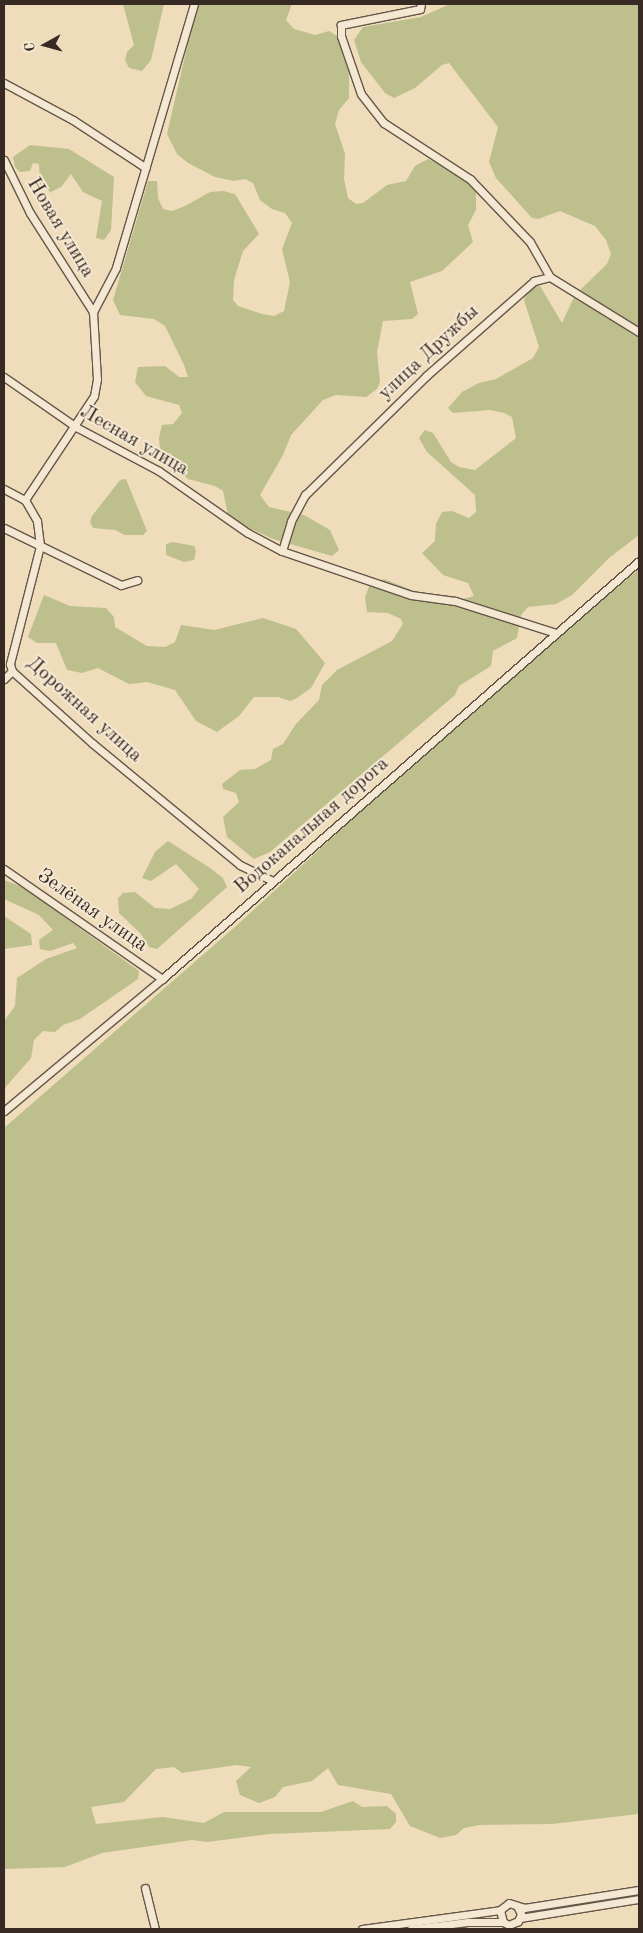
<!DOCTYPE html>
<meta charset="utf-8">
<style>
body{margin:0}
#map{position:relative;width:643px;height:1933px;overflow:hidden;background:#efdcba;font-family:"Old Standard TT",serif}
div>[style]{position:absolute}
.green>*{inset:0;background:#bdbf8d}
.roads{filter:drop-shadow(1px 0 #65564a) drop-shadow(-1px 0 #65564a) drop-shadow(0 1px #65564a) drop-shadow(0 -1px #65564a)}
.street>*{height:7px;margin:-3.5px;padding:0 3.5px;transform-origin:3.5px;border-radius:3.5px;background:#f5e8d2}
span{translate:-50% -50%;white-space:nowrap;text-align:center;line-height:1.15;-webkit-text-stroke:4px #f5e8d2;paint-order:stroke}
.street-label{font-size:20px;color:#372a25}
.frame{position:absolute;inset:0;border:5px solid #372a25;pointer-events:none}
.north{position:absolute;left:20px;top:20px;width:50px;height:50px;-webkit-text-stroke:4px #f5e8d2;paint-order:stroke;rotate:263deg;font-size:14px;font-weight:700;line-height:20px;text-align:center;color:#372a25}
.north::after{content:'';display:block;margin:auto;width:18px;height:22px;background:#372a25;clip-path:polygon(50% 0,100% 100%,50% 72%,0 100%)}
</style>
<div id="map">
<div class="green">
<i style="clip-path:polygon(123px 4px,164px 4px,151px 60px,142px 71px,129px 68px,125px 60px,127px 52px,134px 45px)"></i>
<i style="clip-path:polygon(197px 4px,292px 4px,286px 20px,294px 29px,315px 35px,329px 31px,337px 36px,349px 71px,349px 98px,339px 110px,335px 124px,345px 154px,344px 179px,348px 198px,356px 204px,363px 203px,387px 185px,406px 181px,415px 166px,428px 159px,460px 174px,476px 187px,476px 210px,468px 225px,473px 242px,442px 271px,410px 282px,418px 314px,412px 319px,383px 321px,377px 352px,380px 382px,377px 389px,366px 397px,336px 395px,323px 400px,291px 435px,283px 455px,260px 495px,269px 507px,304px 515px,330px 530px,339px 550px,332px 556px,273px 539px,229px 519px,223px 491px,215px 486px,188px 479px,172px 465px,160px 450px,159px 438px,162px 425px,173px 424px,182px 413px,179px 405px,146px 396px,135px 382px,138px 367px,165px 366px,179px 377px,188px 377px,184px 365px,165px 326px,154px 319px,120px 315px,113px 300px,148px 181px,157px 181px,158px 198px,163px 209px,172px 211px,185px 206px,210px 192px,223px 191px,235px 194px,259px 234px,243px 251px,234px 280px,233px 300px,238px 306px,262px 314px,274px 316px,284px 311px,290px 282px,282px 249px,292px 223px,285px 213px,272px 209px,260px 200px,253px 183px,245px 179px,234px 181px,215px 177px,188px 163px,177px 154px,167px 134px)"></i>
<i style="clip-path:polygon(450px 4px,639px 4px,639px 535px,609px 558px,572px 595px,556px 604px,528px 607px,521px 615px,517px 638px,493px 651px,491px 666px,459px 686px,455px 695px,270px 852px,254px 859px,227px 837px,223px 817px,239px 802px,236px 793px,223px 789px,222px 784px,240px 770px,255px 769px,271px 760px,273px 749px,283px 744px,296px 724px,319px 700px,322px 685px,337px 670px,392px 641px,403px 624px,401px 619px,388px 613px,367px 612px,365px 597px,370px 584px,384px 579px,429px 597px,448px 595px,459px 600px,474px 596px,468px 583px,443px 575px,422px 553px,435px 541px,436px 524px,442px 512px,452px 511px,469px 518px,476px 512px,475px 495px,427px 452px,419px 438px,425px 430px,433px 433px,451px 462px,459px 467px,475px 470px,516px 438px,512px 417px,504px 413px,490px 410px,453px 413px,448px 408px,462px 392px,479px 383px,496px 379px,533px 358px,539px 347px,524px 300px,530px 287px,540px 286px,562px 323px,575px 295px,607px 264px,611px 254px,606px 240px,595px 226px,560px 211px,538px 219px,532px 218px,496px 178px,489px 162px,498px 127px,449px 63px,442px 65px,415px 88px,394px 98px,385px 93px,361px 62px,354px 40px,363px 27px,421px 17px)"></i>
<i style="clip-path:polygon(30px 145px,69px 149px,114px 177px,111px 230px,104px 240px,96px 238px,102px 201px,83px 192px,71px 174px,61px 187px,51px 192px,40px 186px,39px 164px,33px 163px,30px 171px,20px 172px,15px 167px,13px 157px)"></i>
<i style="clip-path:polygon(126px 479px,147px 531px,143px 535px,125px 535px,115px 530px,93px 528px,90px 522px,92px 516px,120px 480px)"></i>
<i style="clip-path:polygon(173px 542px,194px 546px,196px 551px,194px 560px,184px 562px,166px 555px,166px 544px)"></i>
<i style="clip-path:polygon(639px 569px,639px 1814px,552px 1824px,480px 1825px,464px 1828px,456px 1835px,440px 1838px,410px 1826px,391px 1794px,338px 1785px,328px 1768px,312px 1781px,283px 1787px,275px 1797px,259px 1803px,240px 1795px,236px 1781px,251px 1767px,236px 1765px,182px 1773px,174px 1767px,156px 1769px,124px 1802px,91px 1807px,96px 1824px,163px 1817px,204px 1823px,224px 1812px,321px 1812px,353px 1801px,362px 1807px,387px 1806px,396px 1814px,396px 1822px,390px 1829px,270px 1834px,207px 1842px,192px 1840px,102px 1853px,65px 1867px,4px 1869px,4px 1128px,236px 926px,445px 734px)"></i>
<i style="clip-path:polygon(44px 595px,70px 606px,106px 608px,114px 617px,115px 627px,147px 646px,165px 647px,175px 642px,181px 625px,214px 630px,263px 618px,296px 629px,325px 663px,311px 688px,297px 698px,290px 701px,278px 697px,254px 697px,239px 716px,217px 732px,196px 721px,175px 690px,147px 682px,129px 684px,98px 668px,82px 673px,67px 670px,56px 643px,37px 643px,28px 637px)"></i>
<i style="clip-path:polygon(168px 841px,210px 868px,223px 878px,227px 887px,157px 949px,149px 947px,141px 934px,119px 913px,118px 898px,123px 893px,135px 892px,155px 908px,170px 909px,191px 899px,199px 889px,176px 864px,151px 881px,142px 878px,155px 852px)"></i>
<i style="clip-path:polygon(4px 880px,23px 887px,139px 971px,138px 979px,80px 1019px,63px 1025px,55px 1032px,43px 1031px,34px 1040px,31px 1058px,4px 1089px,4px 1021px,15px 1006px,17px 978px,46px 959px,77px 948px,73px 943px,50px 951px,40px 949px,39px 940px,53px 930px,39px 915px,4px 899px)"></i>
<i style="clip-path:polygon(4px 916px,31px 934px,32px 945px,4px 949px)"></i>
</div>
<div class="roads">
<div class="street">
<i style="left:194px;top:4px;width:275px;rotate:106.5deg"></i>
<i style="left:116px;top:268px;width:50px;rotate:117.6deg"></i>
<i style="left:93px;top:312px;width:67px;rotate:86.6deg"></i>
<i style="left:97px;top:379px;width:17px;rotate:100deg"></i>
<i style="left:94px;top:396px;width:125px;rotate:123.6deg"></i>
<i style="left:25px;top:500px;width:24px;rotate:60deg"></i>
<i style="left:37px;top:521px;width:25px;rotate:83deg"></i>
<i style="left:40px;top:546px;width:122px;rotate:104.3deg"></i>
<i style="left:10px;top:664px;width:7px;rotate:74deg"></i>
<i style="left:12px;top:671px;width:108px;rotate:42deg"></i>
<i style="left:92px;top:743px;width:192px;rotate:39.5deg"></i>
<i style="left:240px;top:865px;width:37px;rotate:26deg"></i>
<i style="left:421px;top:4px;width:5px;rotate:101deg"></i>
<i style="left:420px;top:9px;width:81px;rotate:168.6deg"></i>
<i style="left:341px;top:25px;width:11px;rotate:90deg"></i>
<i style="left:341px;top:36px;width:61px;rotate:71deg"></i>
<i style="left:361px;top:94px;width:37px;rotate:52deg"></i>
<i style="left:384px;top:123px;width:103px;rotate:33.1deg"></i>
<i style="left:470px;top:179px;width:87px;rotate:46.4deg"></i>
<i style="left:530px;top:242px;width:40px;rotate:60.3deg"></i>
<i style="left:4px;top:83px;width:78px;rotate:28.2deg"></i>
<i style="left:73px;top:120px;width:87px;rotate:33.3deg"></i>
<i style="left:4px;top:160px;width:59px;rotate:63.9deg"></i>
<i style="left:30px;top:213px;width:117px;rotate:57.5deg"></i>
<i style="left:4px;top:377px;width:88px;rotate:34.8deg"></i>
<i style="left:76px;top:427px;width:94px;rotate:27.9deg"></i>
<i style="left:159px;top:471px;width:108px;rotate:34.9deg"></i>
<i style="left:248px;top:533px;width:38px;rotate:28deg"></i>
<i style="left:282px;top:551px;width:136px;rotate:18.8deg"></i>
<i style="left:411px;top:595px;width:44px;rotate:7.8deg"></i>
<i style="left:455px;top:601px;width:106px;rotate:17.6deg"></i>
<i style="left:4px;top:489px;width:24px;rotate:28deg"></i>
<i style="left:4px;top:528px;width:130px;rotate:26deg"></i>
<i style="left:121px;top:585px;width:17px;rotate:-17deg"></i>
<i style="left:282px;top:551px;width:31px;rotate:-73deg"></i>
<i style="left:291px;top:521px;width:30px;rotate:-62deg"></i>
<i style="left:305px;top:495px;width:170px;rotate:-44.5deg"></i>
<i style="left:426px;top:376px;width:144px;rotate:-41.3deg"></i>
<i style="left:534px;top:281px;width:16px;rotate:-14deg"></i>
<i style="left:550px;top:277px;width:105px;rotate:31.7deg"></i>
<i style="left:4px;top:679px;width:11px;rotate:-45deg"></i>
<i style="left:4px;top:869px;width:193px;rotate:34.8deg"></i>
<i style="left:4px;top:1111px;width:206px;rotate:-39.9deg"></i>
<i style="left:162px;top:979px;width:634px;rotate:-41.23deg"></i>
<i style="left:145px;top:1888px;width:42px;rotate:76.3deg"></i>
<i style="left:517px;top:1906px;width:9px;rotate:63deg"></i>
<i style="left:521px;top:1914px;width:8px;rotate:113deg"></i>
<i style="left:518px;top:1921px;width:10px;rotate:156deg"></i>
<i style="left:509px;top:1925px;width:7px;rotate:-153deg"></i>
<i style="left:503px;top:1922px;width:12px;rotate:-104deg"></i>
<i style="left:500px;top:1910px;width:11px;rotate:-38deg"></i>
<i style="left:509px;top:1903px;width:16px;rotate:18deg"></i>
<i style="left:524px;top:1908px;width:116px;rotate:-8.9deg"></i>
<i style="left:520px;top:1918px;width:121px;rotate:-9.1deg"></i>
<i style="left:362px;top:1929px;width:139px;rotate:-7.8deg"></i>
<i style="left:411px;top:1929px;width:57px;rotate:-7deg"></i>
<i style="left:468px;top:1922px;width:35px"></i>
</div>
</div>
<div class="street-label">
<span style="left:60px;top:228px;rotate:59deg">Новая улица</span>
<span style="left:429px;top:353px;rotate:-43deg">улица Дружбы</span>
<span style="left:134px;top:441px;rotate:30deg">Лесная улица</span>
<span style="left:84px;top:710px;rotate:42deg">Дорожная улица</span>
<span style="left:312px;top:826px;rotate:-41deg">Водоканальная дорога</span>
<span style="left:92px;top:911px;rotate:35deg">Зелёная улица</span>
</div>
<div class="frame"></div>
<div class="north">С</div>
</div>
